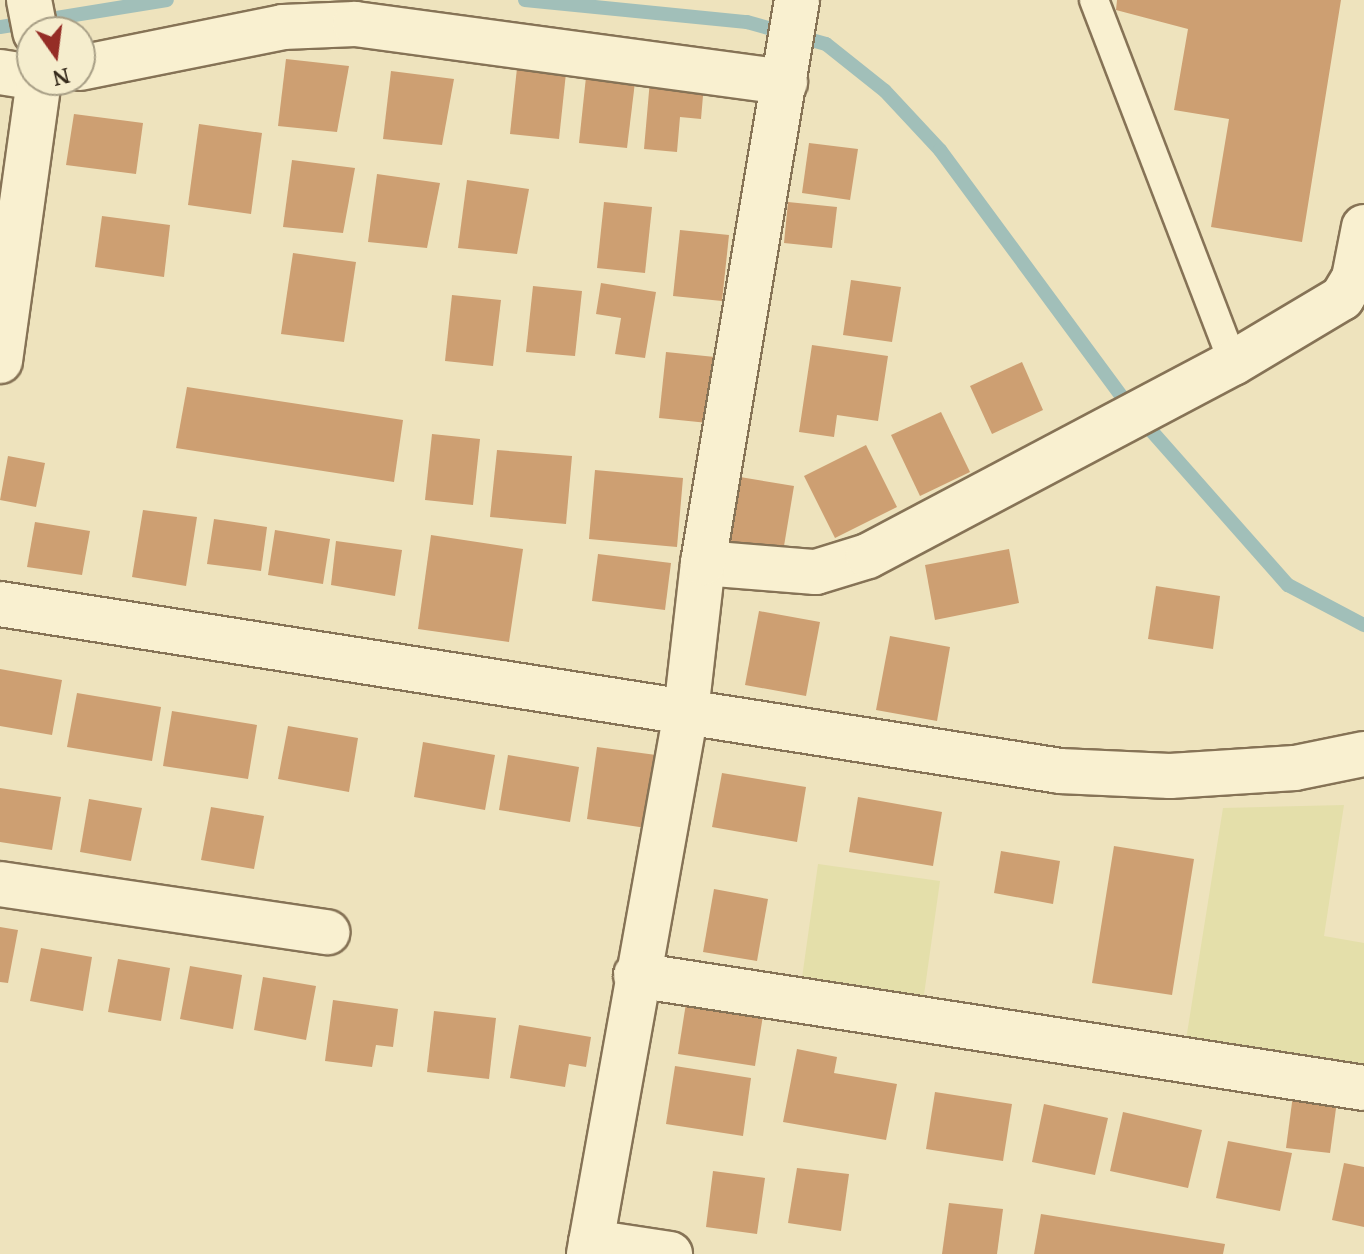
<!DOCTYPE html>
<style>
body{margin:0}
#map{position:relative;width:1364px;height:1254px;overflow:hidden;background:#eee3bd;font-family:"PT Serif",serif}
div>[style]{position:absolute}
.farmland>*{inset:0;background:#e4dfaa}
.stream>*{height:14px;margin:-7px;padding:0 7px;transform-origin:7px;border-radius:7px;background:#a1bfb9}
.building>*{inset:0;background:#cd9f72}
.roads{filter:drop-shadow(2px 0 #867356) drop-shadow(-2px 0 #867356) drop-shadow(0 2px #867356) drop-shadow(0 -2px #867356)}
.lane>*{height:28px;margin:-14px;padding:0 14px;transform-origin:14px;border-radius:14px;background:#f9f0d0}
.street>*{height:44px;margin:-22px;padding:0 22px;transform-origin:22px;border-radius:22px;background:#f9f0d0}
.secondary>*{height:44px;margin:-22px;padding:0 22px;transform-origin:22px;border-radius:22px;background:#f9f0d0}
span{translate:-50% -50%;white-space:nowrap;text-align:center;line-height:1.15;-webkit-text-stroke:7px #f5edcd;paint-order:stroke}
.north{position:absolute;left:16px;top:16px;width:80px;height:80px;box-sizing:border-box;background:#f5edcd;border:2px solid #a89f86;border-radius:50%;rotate:166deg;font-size:22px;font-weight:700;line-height:32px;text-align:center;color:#352a1b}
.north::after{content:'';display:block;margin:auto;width:28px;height:36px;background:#952d26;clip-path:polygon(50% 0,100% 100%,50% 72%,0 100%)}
</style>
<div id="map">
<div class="farmland">
<i style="clip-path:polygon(1344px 805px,1324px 936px,1364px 943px,1364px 1071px,1185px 1046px,1223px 808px)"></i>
<i style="clip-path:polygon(818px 864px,940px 881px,923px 1002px,801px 985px)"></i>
</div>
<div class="stream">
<i style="left:525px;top:0;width:223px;rotate:5.7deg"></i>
<i style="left:747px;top:22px;width:82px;rotate:15.6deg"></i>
<i style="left:826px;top:44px;width:75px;rotate:38.5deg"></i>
<i style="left:885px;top:91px;width:81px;rotate:47deg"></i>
<i style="left:940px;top:150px;width:312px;rotate:53.6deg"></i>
<i style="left:1125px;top:401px;width:246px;rotate:48.5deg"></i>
<i style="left:1288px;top:585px;width:86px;rotate:27.8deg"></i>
<i style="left:0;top:27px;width:169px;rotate:-9.2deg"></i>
</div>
<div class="building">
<i style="clip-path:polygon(1117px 0,1341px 0,1302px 242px,1211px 227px,1229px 119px,1174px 110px,1188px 29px,1116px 10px)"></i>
<i style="clip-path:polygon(286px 59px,349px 66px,337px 132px,278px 126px)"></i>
<i style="clip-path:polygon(517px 68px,566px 73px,559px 139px,510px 134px)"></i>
<i style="clip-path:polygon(391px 71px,454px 79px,442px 145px,383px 139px)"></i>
<i style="clip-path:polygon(586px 77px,635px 82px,627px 148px,579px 143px)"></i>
<i style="clip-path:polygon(650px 80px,704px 84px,701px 119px,680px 117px,677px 152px,644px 149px)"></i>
<i style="clip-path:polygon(74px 114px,143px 123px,136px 174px,66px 165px)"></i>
<i style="clip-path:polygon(199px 124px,262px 133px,251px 214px,188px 205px)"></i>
<i style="clip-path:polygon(809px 143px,858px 149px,850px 200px,802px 193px)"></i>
<i style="clip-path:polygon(292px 160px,355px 168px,343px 233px,283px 227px)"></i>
<i style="clip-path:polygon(377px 174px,440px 183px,427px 248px,368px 242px)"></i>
<i style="clip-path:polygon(467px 180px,529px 189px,517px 254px,458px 248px)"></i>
<i style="clip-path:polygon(604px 202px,652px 207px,645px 273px,597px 268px)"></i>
<i style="clip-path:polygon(788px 202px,837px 207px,832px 248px,784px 243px)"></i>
<i style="clip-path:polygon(102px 216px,170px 225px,164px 277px,95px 267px)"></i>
<i style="clip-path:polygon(680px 230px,729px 235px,722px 301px,673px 296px)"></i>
<i style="clip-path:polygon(293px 253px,356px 262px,344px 342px,281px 334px)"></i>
<i style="clip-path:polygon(851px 280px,901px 287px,892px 342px,843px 335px)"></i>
<i style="clip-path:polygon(601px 283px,656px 292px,645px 358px,615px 354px,621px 318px,596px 314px)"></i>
<i style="clip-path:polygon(533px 286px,582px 291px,575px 356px,526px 352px)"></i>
<i style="clip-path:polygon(452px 295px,501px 300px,493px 366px,445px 361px)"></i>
<i style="clip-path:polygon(812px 345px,888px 356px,878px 421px,837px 415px,834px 437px,799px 432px)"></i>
<i style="clip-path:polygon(666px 352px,715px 357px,708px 423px,659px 418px)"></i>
<i style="clip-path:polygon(1022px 362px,1043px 410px,992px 434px,970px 386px)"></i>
<i style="clip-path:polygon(187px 387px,403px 420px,394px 482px,176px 448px)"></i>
<i style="clip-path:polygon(941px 412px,970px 472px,920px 496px,891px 435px)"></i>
<i style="clip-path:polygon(432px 434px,480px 439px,473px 505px,425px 500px)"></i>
<i style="clip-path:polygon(866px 445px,897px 507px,835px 538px,804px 476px)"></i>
<i style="clip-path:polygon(497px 450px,572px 456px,566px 524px,490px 517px)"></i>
<i style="clip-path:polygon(8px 456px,45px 463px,36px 507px,0 500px)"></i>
<i style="clip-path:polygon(595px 470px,683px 478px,677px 547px,589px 539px)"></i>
<i style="clip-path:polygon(740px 477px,794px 486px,783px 552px,729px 543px)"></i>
<i style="clip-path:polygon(143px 510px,197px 517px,186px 586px,132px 577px)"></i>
<i style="clip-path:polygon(214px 519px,267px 527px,261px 571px,207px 564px)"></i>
<i style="clip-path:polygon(35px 522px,90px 531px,82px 575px,27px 567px)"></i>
<i style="clip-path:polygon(275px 530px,330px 539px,323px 584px,268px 575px)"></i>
<i style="clip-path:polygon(431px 535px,523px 549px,509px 642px,418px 629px)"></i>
<i style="clip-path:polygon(336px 541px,402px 550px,395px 596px,331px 585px)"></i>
<i style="clip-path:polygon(1009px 549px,1019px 603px,935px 620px,925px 565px)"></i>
<i style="clip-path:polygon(598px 554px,671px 563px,665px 610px,592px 601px)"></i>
<i style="clip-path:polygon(1156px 586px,1220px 596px,1213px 649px,1148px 639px)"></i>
<i style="clip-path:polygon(759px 611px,820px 622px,806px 696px,745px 685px)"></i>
<i style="clip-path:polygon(890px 636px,950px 647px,937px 721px,876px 710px)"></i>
<i style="clip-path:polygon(0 669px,62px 680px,52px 735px,0 726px)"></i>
<i style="clip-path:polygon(77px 693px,161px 707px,152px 761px,67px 747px)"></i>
<i style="clip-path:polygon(172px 711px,257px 725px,248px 779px,163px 766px)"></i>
<i style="clip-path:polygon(288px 726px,358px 738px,349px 792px,278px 779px)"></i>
<i style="clip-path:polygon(423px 742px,495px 755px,485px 810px,414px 797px)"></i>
<i style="clip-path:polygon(597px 747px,656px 755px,646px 828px,587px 819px)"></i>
<i style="clip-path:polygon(508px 755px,579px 767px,570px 822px,499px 810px)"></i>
<i style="clip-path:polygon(722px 773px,806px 787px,797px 842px,712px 827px)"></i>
<i style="clip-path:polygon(0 788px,61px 797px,52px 850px,0 842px)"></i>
<i style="clip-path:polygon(858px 797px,942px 812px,933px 866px,849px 852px)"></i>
<i style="clip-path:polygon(89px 799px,142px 808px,131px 861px,80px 852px)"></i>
<i style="clip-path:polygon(211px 807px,264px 816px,254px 869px,201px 860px)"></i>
<i style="clip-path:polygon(1114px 846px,1194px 859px,1172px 995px,1092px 983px)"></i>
<i style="clip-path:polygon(1001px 851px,1060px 861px,1053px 904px,994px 893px)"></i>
<i style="clip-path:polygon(714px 889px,768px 899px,757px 961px,703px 952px)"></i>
<i style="clip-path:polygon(0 927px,18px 930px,8px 983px,0 982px)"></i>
<i style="clip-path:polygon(41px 948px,92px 957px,83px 1011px,30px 1001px)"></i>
<i style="clip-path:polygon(118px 959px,170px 968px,161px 1021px,108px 1012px)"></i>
<i style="clip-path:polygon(190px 966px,242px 975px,233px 1029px,180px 1019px)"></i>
<i style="clip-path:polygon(263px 977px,316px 986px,306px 1040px,254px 1030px)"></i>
<i style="clip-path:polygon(687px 997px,764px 1009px,755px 1066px,678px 1054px)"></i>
<i style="clip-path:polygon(333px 1000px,398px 1009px,393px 1047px,376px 1045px,372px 1067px,325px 1061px)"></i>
<i style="clip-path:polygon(434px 1011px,496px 1018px,489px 1079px,427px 1072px)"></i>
<i style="clip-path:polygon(519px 1025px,591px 1037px,586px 1067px,569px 1064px,565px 1087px,510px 1078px)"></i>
<i style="clip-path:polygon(797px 1049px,837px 1057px,834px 1073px,897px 1084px,886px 1140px,783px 1122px)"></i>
<i style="clip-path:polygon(675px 1066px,751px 1078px,743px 1136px,666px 1124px)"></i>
<i style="clip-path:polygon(935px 1092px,1012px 1104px,1003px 1161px,926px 1149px)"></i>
<i style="clip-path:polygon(1293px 1095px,1337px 1101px,1330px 1153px,1286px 1148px)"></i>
<i style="clip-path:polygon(1044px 1104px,1108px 1118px,1095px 1175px,1032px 1162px)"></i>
<i style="clip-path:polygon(1123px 1112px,1202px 1130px,1188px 1188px,1110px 1171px)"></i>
<i style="clip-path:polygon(1228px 1141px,1292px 1153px,1280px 1211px,1216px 1198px)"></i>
<i style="clip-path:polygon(1344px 1163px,1364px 1167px,1364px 1227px,1332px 1220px)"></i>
<i style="clip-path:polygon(797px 1168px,849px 1174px,841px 1231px,788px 1223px)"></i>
<i style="clip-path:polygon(713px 1171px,765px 1178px,757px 1234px,706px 1227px)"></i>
<i style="clip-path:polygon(949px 1203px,1003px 1209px,997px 1254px,942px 1254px)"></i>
<i style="clip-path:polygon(1041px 1214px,1225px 1244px,1223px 1254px,1034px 1254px)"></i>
</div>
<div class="roads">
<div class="lane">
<i style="left:1094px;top:0;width:389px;rotate:69deg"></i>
</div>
<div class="street">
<i style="left:29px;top:0;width:33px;rotate:79deg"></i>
<i style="left:80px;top:68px;width:207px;rotate:-11.4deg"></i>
<i style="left:283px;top:27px;width:72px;rotate:-2.4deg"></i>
<i style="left:355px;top:24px;width:434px;rotate:7.7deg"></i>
<i style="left:0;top:72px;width:32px;rotate:9deg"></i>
<i style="left:0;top:361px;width:284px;rotate:-82.1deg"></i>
<i style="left:703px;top:563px;width:113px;rotate:4.6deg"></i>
<i style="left:816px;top:572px;width:54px;rotate:-17.1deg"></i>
<i style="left:868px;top:556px;width:413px;rotate:-27.9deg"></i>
<i style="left:1233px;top:363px;width:127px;rotate:-30.8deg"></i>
<i style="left:1342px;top:298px;width:23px;rotate:-59deg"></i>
<i style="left:1354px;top:278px;width:52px;rotate:-78.9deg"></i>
<i style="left:0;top:884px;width:331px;rotate:8.4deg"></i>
<i style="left:636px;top:975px;width:737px;rotate:8.82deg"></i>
<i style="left:591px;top:1242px;width:80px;rotate:8.6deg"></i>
<i style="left:589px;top:1254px;width:551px;rotate:-79.85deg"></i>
<i style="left:686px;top:712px;width:150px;rotate:-83.5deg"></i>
<i style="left:703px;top:563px;width:571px;rotate:-80.52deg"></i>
</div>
<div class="secondary">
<i style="left:0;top:604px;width:1073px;rotate:8.95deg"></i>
<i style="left:1060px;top:771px;width:110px;rotate:2.6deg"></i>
<i style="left:1170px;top:776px;width:125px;rotate:-3.7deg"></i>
<i style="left:1295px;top:768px;width:70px;rotate:-11.5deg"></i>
</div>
</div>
<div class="north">N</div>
</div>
